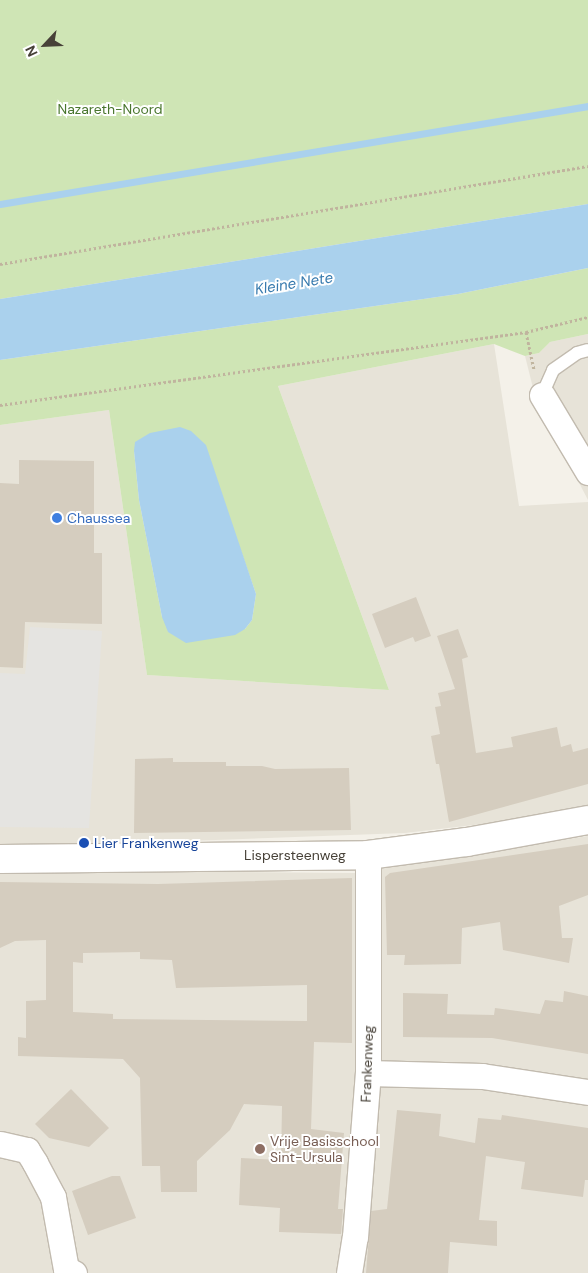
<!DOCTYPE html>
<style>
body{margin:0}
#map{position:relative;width:588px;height:1273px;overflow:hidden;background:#f4f1e9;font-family:"DM Sans",sans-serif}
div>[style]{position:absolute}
.residential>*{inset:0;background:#e7e3d8}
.green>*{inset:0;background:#cfe5b5}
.parking>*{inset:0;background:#e5e4e1}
.water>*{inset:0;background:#aad1ed}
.stream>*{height:7px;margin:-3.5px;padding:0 3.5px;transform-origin:3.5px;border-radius:3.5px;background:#aad1ed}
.building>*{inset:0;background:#d5cdbf}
.path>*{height:3px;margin-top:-1.5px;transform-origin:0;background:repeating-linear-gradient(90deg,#c0b49e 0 2.5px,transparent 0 5px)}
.roads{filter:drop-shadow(1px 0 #c2bbaf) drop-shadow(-1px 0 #c2bbaf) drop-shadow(0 1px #c2bbaf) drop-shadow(0 -1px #c2bbaf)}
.service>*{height:12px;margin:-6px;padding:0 6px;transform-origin:6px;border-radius:6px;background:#fff}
.minor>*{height:25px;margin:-12.5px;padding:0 12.5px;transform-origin:12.5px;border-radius:12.5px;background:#fff}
.tertiary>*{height:28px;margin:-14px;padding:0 14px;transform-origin:14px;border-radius:14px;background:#fff}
.dots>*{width:14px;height:14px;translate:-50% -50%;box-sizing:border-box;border:2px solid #fff;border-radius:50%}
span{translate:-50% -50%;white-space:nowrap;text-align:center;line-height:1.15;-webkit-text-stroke:4px #fff;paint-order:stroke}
.park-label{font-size:14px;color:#49762e}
.shop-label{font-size:14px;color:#366cbe}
.left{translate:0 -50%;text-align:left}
.transit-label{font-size:14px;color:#164399}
.street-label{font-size:14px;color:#474138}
.education-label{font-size:14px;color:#785e54}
.water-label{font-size:15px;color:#377aae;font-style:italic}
.north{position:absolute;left:20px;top:20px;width:50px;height:50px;-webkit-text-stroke:4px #fff;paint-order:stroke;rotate:245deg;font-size:14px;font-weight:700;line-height:20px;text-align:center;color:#474138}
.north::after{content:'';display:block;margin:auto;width:18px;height:22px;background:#474138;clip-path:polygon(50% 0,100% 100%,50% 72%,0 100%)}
</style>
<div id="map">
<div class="residential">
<i style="clip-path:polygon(588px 334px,588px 500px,536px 400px,525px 356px,539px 353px,550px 342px)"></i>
<i style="clip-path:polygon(494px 344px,519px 506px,588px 502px,588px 807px,551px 816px,405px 833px,0 848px,0 425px,109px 410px,147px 675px,389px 690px,278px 386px)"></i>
<i style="clip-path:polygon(588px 836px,588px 1273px,0 1273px,0 870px,355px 873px)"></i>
</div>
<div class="green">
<i style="clip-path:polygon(0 0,588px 0,588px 204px,0 299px)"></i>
<i style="clip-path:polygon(evenodd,588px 268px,588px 334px,550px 342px,539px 353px,525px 356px,494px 344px,278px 386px,389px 690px,147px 675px,109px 410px,0 425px,0 360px,458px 294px,588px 268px,134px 451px,241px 551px,256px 594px,252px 620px,245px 629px,162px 617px,139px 500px,134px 451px)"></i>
</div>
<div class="parking">
<i style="clip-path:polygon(30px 627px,102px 631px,89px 828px,0 827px,0 673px,25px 674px)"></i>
</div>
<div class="water">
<i style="clip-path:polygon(588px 204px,588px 268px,458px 294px,0 360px,0 299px)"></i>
<i style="clip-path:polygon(180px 427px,191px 431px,206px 445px,256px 594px,252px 620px,245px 629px,235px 635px,186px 643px,168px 632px,162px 617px,139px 500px,134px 451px,135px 442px,150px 433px)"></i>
</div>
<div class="stream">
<i style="left:0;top:204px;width:596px;rotate:-9.46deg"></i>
</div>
<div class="building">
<i style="clip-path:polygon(19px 460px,94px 461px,94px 553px,102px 553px,102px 624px,25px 622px,23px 668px,0 667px,0 483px,19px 484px)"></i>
<i style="clip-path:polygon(416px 597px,431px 636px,415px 642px,413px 637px,385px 648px,372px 614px)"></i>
<i style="clip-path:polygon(458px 629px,468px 657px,462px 659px,476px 753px,513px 747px,511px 737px,557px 727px,561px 747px,571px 744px,573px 752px,588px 748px,588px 784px,449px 822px,439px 764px,436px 764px,431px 736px,440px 734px,435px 707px,441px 706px,438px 693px,455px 689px,437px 636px)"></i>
<i style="clip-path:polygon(173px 758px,173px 762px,226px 762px,226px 766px,262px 766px,275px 769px,349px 768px,351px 830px,134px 833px,135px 759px)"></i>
<i style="clip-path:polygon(588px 844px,588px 895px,559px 906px,562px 938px,573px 938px,569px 963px,503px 950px,500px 922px,462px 928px,461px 964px,404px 965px,405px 955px,387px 955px,385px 877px,390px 873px)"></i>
<i style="clip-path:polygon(evenodd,352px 878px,352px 1043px,314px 1042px,311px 1129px,344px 1133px,338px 1209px,343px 1209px,341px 1234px,279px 1232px,280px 1208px,239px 1205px,241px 1158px,281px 1160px,282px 1106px,244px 1104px,230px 1130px,197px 1161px,197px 1192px,161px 1192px,160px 1166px,142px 1166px,140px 1078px,123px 1059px,18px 1056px,18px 1037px,26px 1038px,26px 1001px,46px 1000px,46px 940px,15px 941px,0 948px,0 882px,158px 884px,352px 878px,140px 952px,140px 959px,172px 960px,176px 988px,307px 985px,307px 1021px,113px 1019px,113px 1014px,73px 1012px,73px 962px,83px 963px,83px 953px,140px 952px)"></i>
<i style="clip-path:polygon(564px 991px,588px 996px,588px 1054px,492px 1038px,403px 1037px,403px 993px,448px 994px,447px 1014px,494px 1015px,495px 1008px,540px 1014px,545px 1000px,563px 1002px)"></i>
<i style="clip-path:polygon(71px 1089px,109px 1128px,89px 1147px,49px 1138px,35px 1124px)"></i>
<i style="clip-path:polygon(397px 1110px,441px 1114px,439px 1136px,475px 1143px,478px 1118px,501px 1120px,502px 1115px,588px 1128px,588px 1180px,585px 1180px,583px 1197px,521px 1189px,525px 1162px,486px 1156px,479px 1220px,497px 1221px,497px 1246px,450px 1242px,448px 1273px,366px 1273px,371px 1211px,387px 1209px)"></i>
<i style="clip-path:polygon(112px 1176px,120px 1176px,136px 1218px,88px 1235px,72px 1191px)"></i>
</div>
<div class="path">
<i style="left:0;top:264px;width:596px;rotate:-9.46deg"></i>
<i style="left:526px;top:332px;width:39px;rotate:78deg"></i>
<i style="left:0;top:405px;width:531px;rotate:-7.9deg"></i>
<i style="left:526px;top:332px;width:64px;rotate:-13.6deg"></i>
</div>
<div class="roads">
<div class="service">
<i style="left:542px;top:395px;width:27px;rotate:-66deg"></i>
<i style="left:553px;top:370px;width:29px;rotate:-35deg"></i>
<i style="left:577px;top:353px;width:11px;rotate:-15deg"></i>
</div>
<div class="minor">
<i style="left:542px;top:395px;width:90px;rotate:59.1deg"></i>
<i style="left:368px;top:1073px;width:114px;rotate:1.5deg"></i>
<i style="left:482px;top:1076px;width:107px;rotate:8.6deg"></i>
<i style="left:0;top:1144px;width:28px;rotate:13deg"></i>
<i style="left:27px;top:1150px;width:15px;rotate:58deg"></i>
<i style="left:35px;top:1163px;width:38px;rotate:62deg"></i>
<i style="left:53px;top:1197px;width:73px;rotate:79.8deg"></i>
<i style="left:66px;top:1269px;width:9px;rotate:27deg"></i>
<i style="left:349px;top:1273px;width:36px;rotate:-81deg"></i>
<i style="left:355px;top:1237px;width:165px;rotate:-85.5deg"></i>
<i style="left:368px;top:1073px;width:218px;rotate:-90deg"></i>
</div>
<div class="tertiary">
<i style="left:0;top:859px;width:368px;rotate:-0.6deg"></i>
<i style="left:368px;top:855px;width:100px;rotate:-7.5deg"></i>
<i style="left:467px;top:842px;width:123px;rotate:-10.3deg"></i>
</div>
</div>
<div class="dots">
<i style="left:57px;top:518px;background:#3f7fe0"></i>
<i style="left:84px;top:843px;background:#1a4fb4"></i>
<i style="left:260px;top:1149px;background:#8d6e63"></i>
</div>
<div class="park-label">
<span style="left:110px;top:109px">Nazareth-Noord</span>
</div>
<div class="shop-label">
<span class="left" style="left:67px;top:518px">Chaussea</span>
</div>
<div class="transit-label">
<span class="left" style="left:94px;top:843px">Lier Frankenweg</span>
</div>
<div class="street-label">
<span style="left:295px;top:855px">Lispersteenweg</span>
<span style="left:367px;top:1064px;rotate:-88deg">Frankenweg</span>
</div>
<div class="education-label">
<span class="left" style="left:270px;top:1149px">Vrije Basisschool<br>Sint-Ursula</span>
</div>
<div class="water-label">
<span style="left:294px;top:284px;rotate:-9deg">Kleine Nete</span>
</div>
<div class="north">N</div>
</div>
